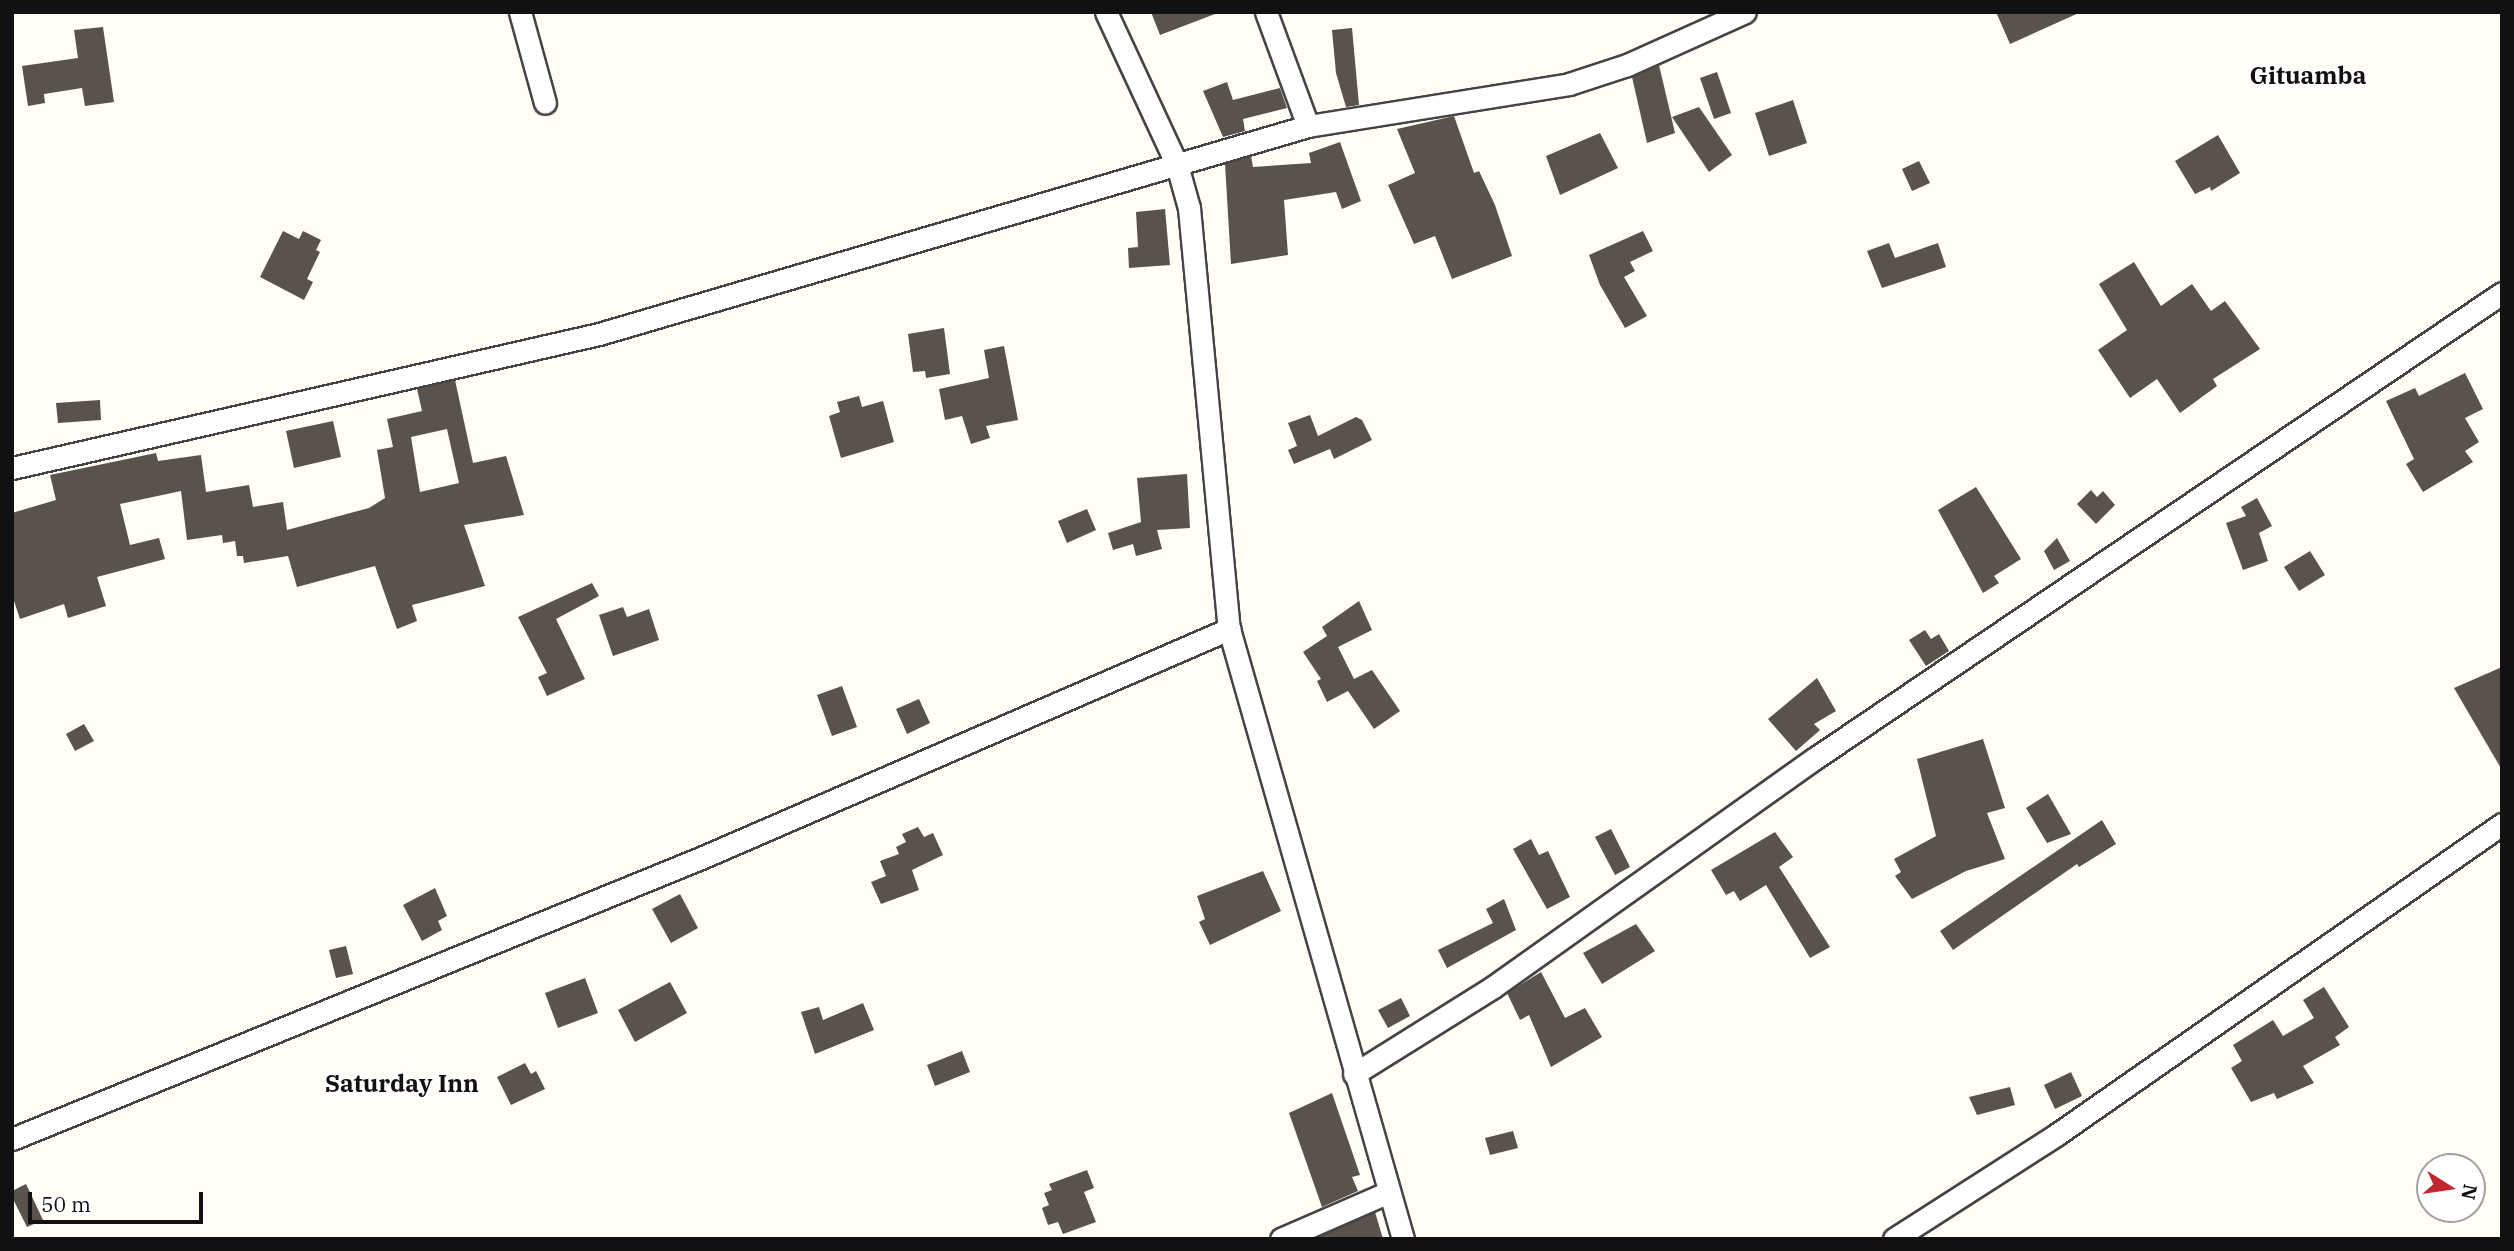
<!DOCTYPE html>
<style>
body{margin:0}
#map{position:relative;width:2514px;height:1251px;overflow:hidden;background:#fffdf5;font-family:"IBM Plex Serif",serif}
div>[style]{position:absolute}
.building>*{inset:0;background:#5a524d}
.roads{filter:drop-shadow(2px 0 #444) drop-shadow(-2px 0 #444) drop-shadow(0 2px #444) drop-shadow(0 -2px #444)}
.street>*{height:21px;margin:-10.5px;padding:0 10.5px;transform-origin:10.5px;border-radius:10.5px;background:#fff}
span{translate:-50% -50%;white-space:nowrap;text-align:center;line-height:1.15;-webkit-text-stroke:7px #fff;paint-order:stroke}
.quarter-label{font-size:24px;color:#111;font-weight:700}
.frame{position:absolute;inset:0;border:14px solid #111;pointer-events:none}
.north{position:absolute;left:2416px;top:1153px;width:70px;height:70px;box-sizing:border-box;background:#fff;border:2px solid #a0a0a0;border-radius:50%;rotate:102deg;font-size:19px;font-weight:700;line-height:28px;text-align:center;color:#111}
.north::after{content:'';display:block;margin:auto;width:24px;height:32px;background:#c4262e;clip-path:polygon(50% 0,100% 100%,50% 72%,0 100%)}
.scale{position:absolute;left:28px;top:1192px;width:175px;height:32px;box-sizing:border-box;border:4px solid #111;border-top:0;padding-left:9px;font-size:21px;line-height:24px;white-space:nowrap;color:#111;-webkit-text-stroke:5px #fff;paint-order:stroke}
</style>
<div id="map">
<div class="building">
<i style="clip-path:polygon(1151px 12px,1215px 12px,1215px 14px,1160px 35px)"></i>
<i style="clip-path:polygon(1996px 12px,2081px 12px,2010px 44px)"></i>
<i style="clip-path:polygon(103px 27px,114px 102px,85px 106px,82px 88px,44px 94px,45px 103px,28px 106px,22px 66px,78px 58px,74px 30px)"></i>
<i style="clip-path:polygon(1352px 28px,1359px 105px,1346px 107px,1336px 73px,1332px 30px)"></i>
<i style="clip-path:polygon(1659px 65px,1675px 133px,1647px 143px,1632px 77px)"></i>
<i style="clip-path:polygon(1717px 72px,1731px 113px,1714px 119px,1700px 78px)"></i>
<i style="clip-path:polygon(1227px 82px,1233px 100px,1280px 88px,1287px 108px,1243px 119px,1245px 131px,1223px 137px,1203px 91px)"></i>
<i style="clip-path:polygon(1793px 100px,1807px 143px,1769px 156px,1755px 113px)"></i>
<i style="clip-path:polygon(1699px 107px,1732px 155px,1709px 172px,1672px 117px)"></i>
<i style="clip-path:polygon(1454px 116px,1474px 173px,1479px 171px,1495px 205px,1512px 256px,1452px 279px,1435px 236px,1414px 244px,1388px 185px,1415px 173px,1397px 129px)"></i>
<i style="clip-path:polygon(1600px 133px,1618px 168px,1560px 195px,1546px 156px)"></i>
<i style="clip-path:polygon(2218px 135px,2240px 173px,2211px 191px,2210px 187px,2195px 194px,2175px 161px)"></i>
<i style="clip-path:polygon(1340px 142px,1361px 201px,1342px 209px,1336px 192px,1284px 200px,1288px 255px,1231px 264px,1225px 164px,1251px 156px,1253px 167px,1311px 163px,1309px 153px)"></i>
<i style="clip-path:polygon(1919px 161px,1930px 183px,1912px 191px,1902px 169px)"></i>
<i style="clip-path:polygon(1165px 209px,1170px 265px,1129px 268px,1128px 248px,1138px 247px,1136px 212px)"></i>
<i style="clip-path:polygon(283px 231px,299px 239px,303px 231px,321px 240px,316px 250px,320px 252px,307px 279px,313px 282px,304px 300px,260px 277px)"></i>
<i style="clip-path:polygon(1643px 231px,1653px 251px,1630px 262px,1635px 271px,1624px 277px,1647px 316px,1625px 328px,1600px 285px,1589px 255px)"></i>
<i style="clip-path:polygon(1889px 243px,1895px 258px,1938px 243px,1946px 267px,1882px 288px,1867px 251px)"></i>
<i style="clip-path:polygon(2134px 262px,2161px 306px,2192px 284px,2211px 311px,2225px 301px,2260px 349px,2213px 379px,2217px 386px,2180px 413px,2157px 379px,2130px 398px,2098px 350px,2127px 330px,2099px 284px)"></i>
<i style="clip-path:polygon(944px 328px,950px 374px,926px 378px,925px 371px,913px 372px,908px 334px)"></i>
<i style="clip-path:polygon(1004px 346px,1018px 420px,986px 426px,990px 438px,971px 444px,962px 416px,945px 420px,939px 389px,989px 378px,984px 350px)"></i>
<i style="clip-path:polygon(2465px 373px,2483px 409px,2465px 418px,2479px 442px,2465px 451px,2473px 462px,2423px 492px,2406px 464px,2414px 459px,2386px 401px,2415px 388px,2419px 396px)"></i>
<i style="clip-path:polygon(evenodd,455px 380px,473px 463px,506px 456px,524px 515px,464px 525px,485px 586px,412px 605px,417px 621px,397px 629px,375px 566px,297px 587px,288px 556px,244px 563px,243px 556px,237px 556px,235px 541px,223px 543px,222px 535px,187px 540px,181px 491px,120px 504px,130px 545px,159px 538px,165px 559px,97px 577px,106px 606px,68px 618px,64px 604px,20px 619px,12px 595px,12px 513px,56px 500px,50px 475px,156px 453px,158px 461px,201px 455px,206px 492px,249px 485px,253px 507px,283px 502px,287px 530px,369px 508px,385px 498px,377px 450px,393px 447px,387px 419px,422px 411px,417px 389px,455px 380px,447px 429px,459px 483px,420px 492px,411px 437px,447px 429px)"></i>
<i style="clip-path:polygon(859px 396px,862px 407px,883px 401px,894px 442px,841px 458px,829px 416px,840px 412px,837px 402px)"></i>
<i style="clip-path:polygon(100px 400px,101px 420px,58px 423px,56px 403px)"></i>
<i style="clip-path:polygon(1310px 415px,1318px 436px,1356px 417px,1362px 420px,1372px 440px,1334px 459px,1330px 449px,1294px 464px,1288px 450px,1297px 446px,1288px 423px)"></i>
<i style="clip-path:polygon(333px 421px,341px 457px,294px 468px,286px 431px)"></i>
<i style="clip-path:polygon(1187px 474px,1190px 528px,1157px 530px,1162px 549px,1136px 556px,1133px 544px,1113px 550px,1108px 533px,1141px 522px,1137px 478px)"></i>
<i style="clip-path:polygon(1976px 487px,2021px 559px,1994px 576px,1999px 583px,1983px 593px,1938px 510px)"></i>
<i style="clip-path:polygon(2091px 490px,2097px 497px,2103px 491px,2115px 505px,2096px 524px,2077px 504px)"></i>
<i style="clip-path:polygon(2257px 498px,2272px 526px,2259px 533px,2268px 561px,2243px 570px,2226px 523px,2246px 516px,2241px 507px)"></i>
<i style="clip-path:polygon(1087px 509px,1096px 530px,1067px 543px,1058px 521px)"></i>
<i style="clip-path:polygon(2057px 538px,2070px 561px,2054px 570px,2044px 551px)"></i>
<i style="clip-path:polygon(2310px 551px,2325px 575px,2299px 591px,2284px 567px)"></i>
<i style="clip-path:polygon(592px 583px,599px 596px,556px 619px,585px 679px,547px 696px,538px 677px,547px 673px,518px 617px)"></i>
<i style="clip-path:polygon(1359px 601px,1372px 630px,1338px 647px,1354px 679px,1372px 670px,1400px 711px,1374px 729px,1348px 691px,1327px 702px,1317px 681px,1321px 679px,1303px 652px,1327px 636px,1322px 627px)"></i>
<i style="clip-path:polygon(623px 607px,627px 617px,649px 609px,659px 640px,613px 656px,599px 615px)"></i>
<i style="clip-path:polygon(1925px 630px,1931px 639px,1939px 634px,1949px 651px,1926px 666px,1909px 640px)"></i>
<i style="clip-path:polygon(2502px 667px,2502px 770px,2454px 688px)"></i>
<i style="clip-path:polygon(1817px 678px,1836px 711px,1814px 724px,1820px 730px,1796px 751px,1768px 719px)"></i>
<i style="clip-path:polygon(842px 686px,857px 727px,832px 736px,817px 695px)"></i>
<i style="clip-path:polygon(919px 699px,930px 723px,907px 734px,896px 709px)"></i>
<i style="clip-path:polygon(84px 724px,94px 741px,75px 751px,66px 734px)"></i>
<i style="clip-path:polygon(1983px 739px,2005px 808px,1987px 813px,2005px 859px,1966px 871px,1912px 899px,1895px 876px,1901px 872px,1894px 859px,1936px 836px,1917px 759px)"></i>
<i style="clip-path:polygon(2048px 794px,2071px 834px,2047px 843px,2026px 808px)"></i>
<i style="clip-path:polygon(2102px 820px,2116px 844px,2079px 867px,2077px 864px,1953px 950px,1940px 931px)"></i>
<i style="clip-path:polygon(918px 827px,924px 837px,933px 833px,943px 855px,912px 870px,919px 890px,881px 904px,871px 882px,886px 876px,880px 861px,899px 854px,896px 847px,906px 842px,902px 834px)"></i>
<i style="clip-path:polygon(1611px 829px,1630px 867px,1615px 875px,1595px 837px)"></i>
<i style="clip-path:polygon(1775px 832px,1793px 857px,1779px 867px,1830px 947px,1810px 958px,1766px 885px,1740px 901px,1734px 891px,1726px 895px,1711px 870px)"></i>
<i style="clip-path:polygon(1531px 839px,1539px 855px,1548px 851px,1570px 897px,1547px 909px,1513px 849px)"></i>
<i style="clip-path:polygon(1263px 871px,1281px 911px,1210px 945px,1199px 922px,1205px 919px,1197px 896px)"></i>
<i style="clip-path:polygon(435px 888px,447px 916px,438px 921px,442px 930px,422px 941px,403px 905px)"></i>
<i style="clip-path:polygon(680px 894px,698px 928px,671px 943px,652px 909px)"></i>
<i style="clip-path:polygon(1504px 899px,1516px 930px,1447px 968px,1438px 950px,1493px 923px,1486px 909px)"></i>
<i style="clip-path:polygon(1636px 924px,1655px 951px,1602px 984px,1583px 953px)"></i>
<i style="clip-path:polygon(346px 946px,353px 974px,336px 978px,329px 950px)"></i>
<i style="clip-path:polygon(1541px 972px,1565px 1018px,1585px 1008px,1602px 1037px,1551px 1067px,1529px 1015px,1520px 1020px,1507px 993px)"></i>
<i style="clip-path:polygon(585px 978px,598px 1013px,558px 1028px,545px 993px)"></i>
<i style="clip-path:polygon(670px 982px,687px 1013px,635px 1042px,618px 1010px)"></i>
<i style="clip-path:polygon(2324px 987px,2349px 1027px,2335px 1037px,2340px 1045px,2303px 1066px,2314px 1083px,2277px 1099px,2274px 1093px,2251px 1102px,2231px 1068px,2242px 1061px,2233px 1045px,2273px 1020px,2283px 1036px,2314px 1018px,2303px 1000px)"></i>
<i style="clip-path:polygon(1401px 998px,1410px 1016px,1388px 1028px,1378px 1010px)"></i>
<i style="clip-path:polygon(863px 1003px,874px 1030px,815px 1054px,801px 1012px,819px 1007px,823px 1020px)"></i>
<i style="clip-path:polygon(962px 1051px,970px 1072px,935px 1086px,927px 1065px)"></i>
<i style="clip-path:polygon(525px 1063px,531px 1074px,536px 1071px,545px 1089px,511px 1105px,497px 1077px)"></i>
<i style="clip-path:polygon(2071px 1072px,2082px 1096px,2055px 1109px,2044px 1085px)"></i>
<i style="clip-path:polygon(2010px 1087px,2015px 1105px,1977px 1115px,1969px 1097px)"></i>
<i style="clip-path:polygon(1332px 1093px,1360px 1175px,1352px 1177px,1358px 1191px,1322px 1207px,1289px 1113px)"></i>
<i style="clip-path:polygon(1513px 1131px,1518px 1148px,1490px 1155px,1485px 1138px)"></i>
<i style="clip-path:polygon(1087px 1170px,1094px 1188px,1084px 1192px,1096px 1222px,1063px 1234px,1058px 1222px,1048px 1225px,1042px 1208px,1049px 1205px,1044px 1193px,1052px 1190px,1049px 1184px)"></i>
<i style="clip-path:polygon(26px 1184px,43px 1220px,27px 1227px,12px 1197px,12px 1191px)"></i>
<i style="clip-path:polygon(1375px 1212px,1383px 1239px,1314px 1239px)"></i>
</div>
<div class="roads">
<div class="street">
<i style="left:520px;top:12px;width:94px;rotate:74.6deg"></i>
<i style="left:1106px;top:12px;width:169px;rotate:65.1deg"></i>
<i style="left:1177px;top:165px;width:45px;rotate:74.4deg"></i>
<i style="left:1189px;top:208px;width:423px;rotate:84.6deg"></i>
<i style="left:1229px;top:629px;width:634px;rotate:74.08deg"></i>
<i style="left:1266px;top:12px;width:121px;rotate:69.8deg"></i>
<i style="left:12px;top:468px;width:602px;rotate:-12.86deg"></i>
<i style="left:599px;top:334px;width:739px;rotate:-16.35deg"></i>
<i style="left:1308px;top:126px;width:264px;rotate:-9.1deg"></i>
<i style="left:1569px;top:84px;width:61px;rotate:-18.1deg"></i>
<i style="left:1627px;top:65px;width:129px;rotate:-24.2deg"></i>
<i style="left:1354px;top:1074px;width:164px;rotate:-32deg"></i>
<i style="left:1493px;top:987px;width:394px;rotate:-35.4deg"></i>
<i style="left:1814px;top:759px;width:831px;rotate:-34.11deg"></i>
<i style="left:12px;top:1139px;width:744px;rotate:-22.19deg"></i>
<i style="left:701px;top:858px;width:576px;rotate:-23.45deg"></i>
<i style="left:1281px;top:1239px;width:118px;rotate:-23.5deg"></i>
<i style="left:1894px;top:1239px;width:193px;rotate:-32.7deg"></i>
<i style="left:2056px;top:1135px;width:544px;rotate:-34.89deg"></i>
</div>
</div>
<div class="quarter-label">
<span style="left:2308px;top:76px">Gituamba</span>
<span style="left:402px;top:1084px">Saturday Inn</span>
</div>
<div class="frame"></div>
<div class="north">N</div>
<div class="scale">50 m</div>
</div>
